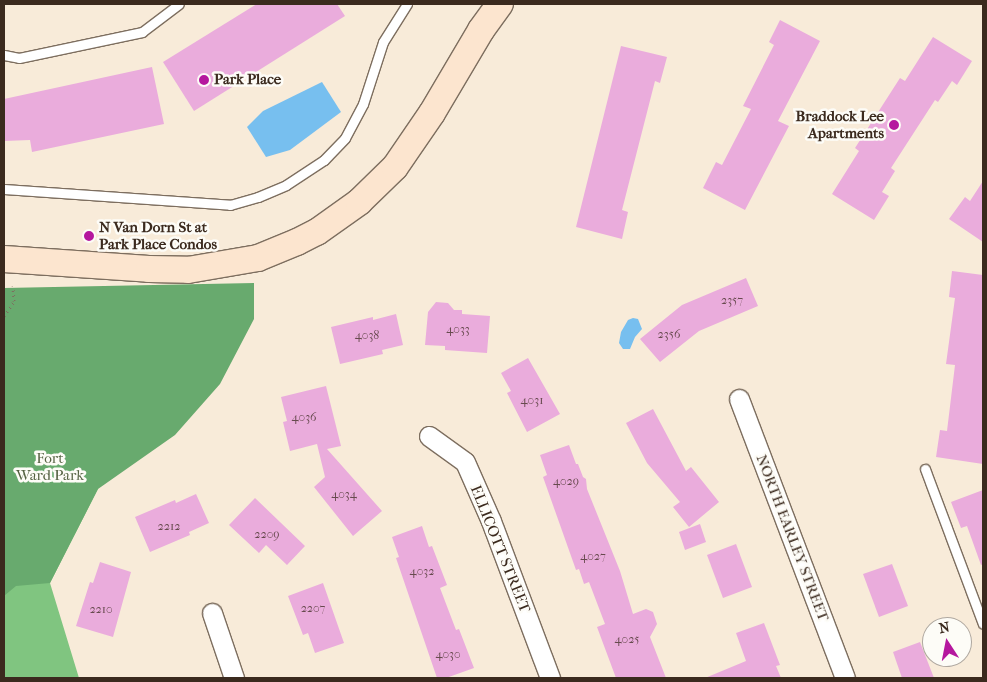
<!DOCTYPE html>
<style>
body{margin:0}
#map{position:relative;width:987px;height:682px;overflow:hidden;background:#f8ebd9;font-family:"IM FELL French Canon",serif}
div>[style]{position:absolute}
.green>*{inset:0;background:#80c580}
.forest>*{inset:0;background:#68aa6e}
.water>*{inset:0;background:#77bfef}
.building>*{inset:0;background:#eaacdc}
.path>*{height:3px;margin-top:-1.5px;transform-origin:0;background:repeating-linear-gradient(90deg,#7d6e5f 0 1px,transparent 0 5px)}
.roads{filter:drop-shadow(1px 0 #7d6e5f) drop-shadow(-1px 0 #7d6e5f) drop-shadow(0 1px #7d6e5f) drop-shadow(0 -1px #7d6e5f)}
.service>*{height:9px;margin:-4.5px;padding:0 4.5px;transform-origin:4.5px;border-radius:4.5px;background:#fff}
.minor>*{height:19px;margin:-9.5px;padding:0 9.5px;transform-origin:9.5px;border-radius:9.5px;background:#fff}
.secondary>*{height:26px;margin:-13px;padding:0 13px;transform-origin:13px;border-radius:13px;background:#fce5cf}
.dots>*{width:14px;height:14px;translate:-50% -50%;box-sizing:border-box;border:2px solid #fdfcf7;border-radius:50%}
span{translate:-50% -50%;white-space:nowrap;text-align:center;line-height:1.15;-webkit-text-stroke:5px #fdfcf7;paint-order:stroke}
.number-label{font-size:12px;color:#674a4e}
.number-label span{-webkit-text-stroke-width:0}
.poi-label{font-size:15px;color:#3b2a1e;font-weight:700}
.left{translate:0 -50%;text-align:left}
.right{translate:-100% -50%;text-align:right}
.park-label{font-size:15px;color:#536040}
.street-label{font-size:15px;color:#3b2a1e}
.frame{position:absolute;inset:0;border:5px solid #3b2a1e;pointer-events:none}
.north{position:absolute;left:922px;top:617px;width:50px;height:50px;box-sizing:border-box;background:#fdfcf7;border:1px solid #afa8a0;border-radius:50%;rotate:349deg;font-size:14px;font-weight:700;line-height:20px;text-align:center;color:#3b2a1e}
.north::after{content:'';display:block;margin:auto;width:18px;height:22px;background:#b5179e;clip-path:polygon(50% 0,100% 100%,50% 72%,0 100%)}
</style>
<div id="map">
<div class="green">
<i style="clip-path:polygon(4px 301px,98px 489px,50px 583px,79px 678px,4px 678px)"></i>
</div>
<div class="forest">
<i style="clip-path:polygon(254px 283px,254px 319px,220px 384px,175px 435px,98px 489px,50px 583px,16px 586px,4px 596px,4px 288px)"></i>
</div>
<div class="water">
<i style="clip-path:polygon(322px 82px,341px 112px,290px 150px,266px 157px,247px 127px,263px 111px)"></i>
<i style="clip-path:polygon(633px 318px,638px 319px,642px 329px,635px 337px,630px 349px,623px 349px,619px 343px,621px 332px,628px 320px)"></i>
</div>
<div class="building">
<i style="clip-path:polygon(257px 4px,337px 4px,345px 16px,194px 111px,163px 62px)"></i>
<i style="clip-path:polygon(780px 20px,820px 41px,778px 121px,789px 126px,745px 210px,703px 188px,716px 162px,722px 165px,751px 109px,743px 106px,774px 45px,769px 42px)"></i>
<i style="clip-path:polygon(933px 37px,972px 61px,957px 85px,952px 81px,938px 102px,935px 100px,891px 168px,895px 171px,882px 192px,889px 196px,874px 220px,832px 194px,859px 151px,855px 148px,900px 78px,905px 81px)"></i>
<i style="clip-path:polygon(621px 46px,667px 57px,660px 83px,655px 81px,622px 210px,628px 212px,622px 239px,576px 227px)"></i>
<i style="clip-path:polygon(152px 67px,164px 124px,32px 152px,30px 140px,4px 141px,4px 99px)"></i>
<i style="clip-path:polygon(983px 181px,983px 242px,949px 219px,965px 197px,970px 201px)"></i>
<i style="clip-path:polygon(952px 271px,983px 275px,983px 464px,936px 457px,940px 430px,947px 431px,955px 365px,946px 364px,955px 298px,949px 297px)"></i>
<i style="clip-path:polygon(746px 278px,758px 306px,699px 331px,660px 362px,640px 339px,682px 305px)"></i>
<i style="clip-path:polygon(436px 302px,448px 303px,454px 310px,462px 310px,462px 314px,490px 316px,487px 353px,445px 350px,445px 346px,425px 345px,428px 312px)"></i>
<i style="clip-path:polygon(396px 314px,403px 345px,382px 350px,383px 354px,340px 364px,331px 327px,373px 317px,373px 320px)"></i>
<i style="clip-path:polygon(528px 358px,560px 414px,527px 432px,507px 393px,511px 391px,501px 373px)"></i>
<i style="clip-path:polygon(326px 386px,341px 446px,327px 449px,382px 511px,353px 536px,314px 487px,325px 477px,317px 444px,290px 451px,283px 422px,287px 421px,281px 397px)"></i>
<i style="clip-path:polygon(653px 409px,686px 471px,691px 467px,719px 502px,689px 527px,673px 507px,680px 502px,647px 463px,626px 423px)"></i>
<i style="clip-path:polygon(569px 445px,576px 464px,578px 464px,583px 477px,586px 479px,587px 489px,620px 571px,633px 614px,646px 609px,653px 612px,657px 624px,650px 637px,666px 678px,616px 678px,597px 627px,605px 624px,589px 582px,584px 584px,579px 569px,576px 570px,543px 477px,547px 475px,540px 455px)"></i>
<i style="clip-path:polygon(983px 490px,983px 564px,981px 565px,967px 526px,961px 528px,951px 502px)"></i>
<i style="clip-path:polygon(196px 494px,209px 523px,189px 532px,190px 535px,150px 552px,135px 517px,175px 500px,176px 503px)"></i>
<i style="clip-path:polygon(255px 498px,305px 546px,287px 565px,266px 545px,259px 553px,229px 525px)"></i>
<i style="clip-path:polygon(700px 524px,706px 542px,685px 550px,679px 532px)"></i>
<i style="clip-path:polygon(422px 526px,429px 547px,432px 546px,447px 585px,440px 588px,456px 630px,459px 629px,474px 668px,446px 678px,437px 678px,396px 558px,399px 557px,392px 537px)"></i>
<i style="clip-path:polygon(736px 544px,752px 587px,723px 598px,707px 555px)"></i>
<i style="clip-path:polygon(100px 562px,131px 572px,113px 637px,76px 626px,90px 582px,93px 583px)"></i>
<i style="clip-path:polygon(892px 564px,908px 606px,879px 617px,863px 574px)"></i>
<i style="clip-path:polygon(323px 583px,344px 643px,315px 653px,308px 633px,303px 635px,288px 596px)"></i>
<i style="clip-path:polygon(764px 623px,780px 665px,776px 666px,781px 678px,705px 678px,746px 661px,736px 633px)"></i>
<i style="clip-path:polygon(920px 642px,934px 678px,902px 678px,893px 652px)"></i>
</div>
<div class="path">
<i style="left:4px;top:316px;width:18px;rotate:-56deg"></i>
<i style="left:14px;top:301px;width:15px;rotate:-94deg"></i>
</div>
<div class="roads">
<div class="service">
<i style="left:4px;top:55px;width:15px;rotate:11deg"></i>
<i style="left:19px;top:58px;width:126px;rotate:-11.9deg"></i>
<i style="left:142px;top:32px;width:46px;rotate:-37.1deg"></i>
<i style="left:4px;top:189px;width:227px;rotate:4deg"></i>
<i style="left:230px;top:205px;width:29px;rotate:-16deg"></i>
<i style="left:258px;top:197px;width:30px;rotate:-23deg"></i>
<i style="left:286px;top:185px;width:45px;rotate:-33.3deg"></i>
<i style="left:324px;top:160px;width:30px;rotate:-46deg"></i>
<i style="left:345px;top:138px;width:38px;rotate:-62deg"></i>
<i style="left:363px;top:104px;width:65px;rotate:-72.1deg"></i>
<i style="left:383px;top:42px;width:45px;rotate:-57.7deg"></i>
<i style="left:925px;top:469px;width:165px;rotate:69.5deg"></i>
</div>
<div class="minor">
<i style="left:739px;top:399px;width:298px;rotate:69.2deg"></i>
<i style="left:429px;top:436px;width:44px;rotate:35.8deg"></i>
<i style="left:465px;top:462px;width:64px;rotate:66.2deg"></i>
<i style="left:491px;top:521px;width:168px;rotate:69.4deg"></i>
<i style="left:212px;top:613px;width:69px;rotate:71.3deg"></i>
</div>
<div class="secondary">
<i style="left:4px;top:259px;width:145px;rotate:3.9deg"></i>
<i style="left:149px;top:269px;width:39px;rotate:1deg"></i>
<i style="left:188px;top:270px;width:71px;rotate:-9.7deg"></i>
<i style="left:258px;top:258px;width:42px;rotate:-22.3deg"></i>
<i style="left:297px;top:242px;width:22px;rotate:-27deg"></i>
<i style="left:317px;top:232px;width:52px;rotate:-35.5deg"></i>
<i style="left:359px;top:202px;width:50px;rotate:-44.2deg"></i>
<i style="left:395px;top:167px;width:65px;rotate:-55.6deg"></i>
<i style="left:432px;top:113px;width:96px;rotate:-59.4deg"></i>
<i style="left:481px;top:30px;width:32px;rotate:-54deg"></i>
</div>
</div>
<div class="dots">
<i style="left:204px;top:80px;background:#b5179e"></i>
<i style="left:894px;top:125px;background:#b5179e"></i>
<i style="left:89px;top:236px;background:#b5179e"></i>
</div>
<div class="number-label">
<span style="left:732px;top:301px">2357</span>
<span style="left:458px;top:330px">4033</span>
<span style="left:669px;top:335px">2356</span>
<span style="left:367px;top:336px">4038</span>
<span style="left:532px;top:401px">4031</span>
<span style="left:304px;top:418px">4036</span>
<span style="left:566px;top:482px">4029</span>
<span style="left:344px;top:495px">4034</span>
<span style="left:169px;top:527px">2212</span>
<span style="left:267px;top:535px">2209</span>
<span style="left:593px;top:557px">4027</span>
<span style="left:422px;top:572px">4032</span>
<span style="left:313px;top:609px">2207</span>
<span style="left:101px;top:610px">2210</span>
<span style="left:627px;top:640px">4025</span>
<span style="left:448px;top:655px">4030</span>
</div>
<div class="poi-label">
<span class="left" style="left:214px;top:80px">Park Place</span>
<span class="right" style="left:884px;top:125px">Braddock Lee<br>Apartments</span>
<span class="left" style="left:99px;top:236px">N Van Dorn St at<br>Park Place Condos</span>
</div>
<div class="park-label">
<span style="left:50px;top:467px">Fort<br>Ward Park</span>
</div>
<div class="street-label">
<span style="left:792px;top:538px;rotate:69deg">NORTH EARLEY STREET</span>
<span style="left:500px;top:549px;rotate:68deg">ELLICOTT STREET</span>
</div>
<div class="frame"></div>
<div class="north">N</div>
</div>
